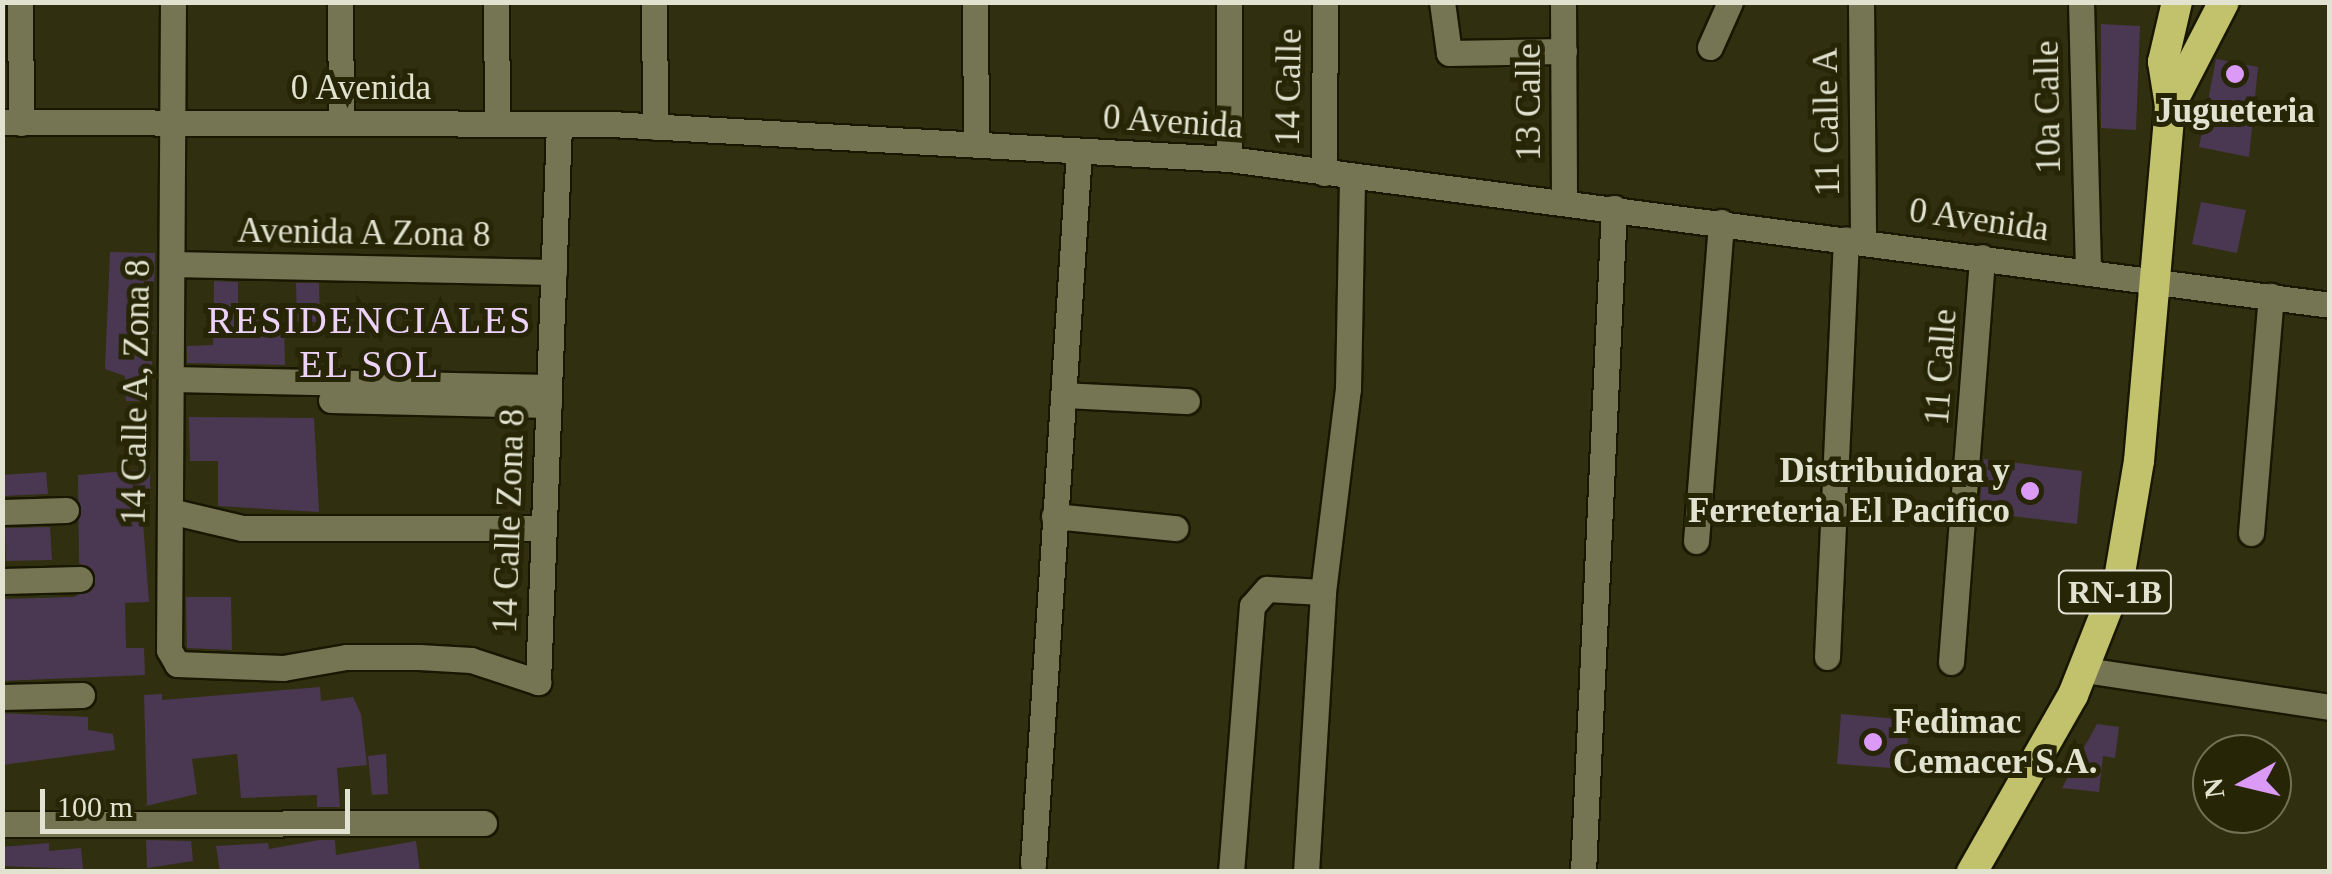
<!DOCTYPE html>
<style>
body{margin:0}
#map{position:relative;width:2332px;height:874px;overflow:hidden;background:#302f10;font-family:Georgia,serif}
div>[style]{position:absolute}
.building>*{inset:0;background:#4a3852}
.roads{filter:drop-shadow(2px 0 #181700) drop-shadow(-2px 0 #181700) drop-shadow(0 2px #181700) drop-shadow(0 -2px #181700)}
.minor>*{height:25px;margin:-12.5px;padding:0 12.5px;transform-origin:12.5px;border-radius:12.5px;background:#757554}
.highway>*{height:30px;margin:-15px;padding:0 15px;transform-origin:15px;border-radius:15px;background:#c2c16c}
.dots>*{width:28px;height:28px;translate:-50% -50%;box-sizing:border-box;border:5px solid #262506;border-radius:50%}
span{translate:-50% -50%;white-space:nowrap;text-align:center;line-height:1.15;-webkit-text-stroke:10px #262506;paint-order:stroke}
.shield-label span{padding:2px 8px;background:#262506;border:2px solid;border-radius:8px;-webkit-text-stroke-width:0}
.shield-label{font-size:32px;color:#e1e2cf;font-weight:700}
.street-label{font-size:35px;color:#e1e2cf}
.poi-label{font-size:35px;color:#e1e2cf;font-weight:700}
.right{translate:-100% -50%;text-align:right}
.left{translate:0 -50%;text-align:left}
.neighbourhood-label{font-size:38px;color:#edd2f9;letter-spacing:2.5px}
.frame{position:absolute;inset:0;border:5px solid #e1e2cf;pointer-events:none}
.north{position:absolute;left:2192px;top:734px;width:100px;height:100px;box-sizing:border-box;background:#262506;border:2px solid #717156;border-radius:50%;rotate:262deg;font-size:28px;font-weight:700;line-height:40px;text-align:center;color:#e1e2cf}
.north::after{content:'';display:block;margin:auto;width:35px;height:45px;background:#da9af6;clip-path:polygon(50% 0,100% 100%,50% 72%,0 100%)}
.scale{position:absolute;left:40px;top:789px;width:310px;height:45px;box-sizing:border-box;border:5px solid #e1e2cf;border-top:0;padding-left:12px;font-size:30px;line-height:35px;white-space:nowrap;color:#e1e2cf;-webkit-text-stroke:8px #262506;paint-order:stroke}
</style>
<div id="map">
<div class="building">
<i style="clip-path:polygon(2101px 24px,2140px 26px,2136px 130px,2101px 128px)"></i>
<i style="clip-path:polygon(2216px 59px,2258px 67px,2249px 157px,2199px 147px)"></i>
<i style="clip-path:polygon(2201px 202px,2246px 210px,2237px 253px,2192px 244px)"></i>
<i style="clip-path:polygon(110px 252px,155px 253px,151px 401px,126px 401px,125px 376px,105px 369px)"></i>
<i style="clip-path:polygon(214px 281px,238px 282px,238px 321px,284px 320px,285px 365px,187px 363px,187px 346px,213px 345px)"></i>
<i style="clip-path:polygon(296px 283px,319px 283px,320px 322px,297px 322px)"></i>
<i style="clip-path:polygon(189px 417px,314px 418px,319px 512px,218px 506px,218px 461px,190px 461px)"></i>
<i style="clip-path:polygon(1984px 459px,2082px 471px,2077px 524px,1979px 512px)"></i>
<i style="clip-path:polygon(150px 469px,150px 496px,141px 496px,149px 602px,125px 603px,126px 648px,144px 648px,145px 675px,2px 681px,2px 599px,74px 597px,95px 586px,93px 570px,79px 563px,78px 475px)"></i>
<i style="clip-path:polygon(46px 472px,48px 494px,2px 496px,2px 475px)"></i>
<i style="clip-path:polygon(50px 527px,52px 560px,6px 561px,5px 528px)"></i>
<i style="clip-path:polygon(186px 597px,231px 597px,232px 650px,187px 648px)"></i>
<i style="clip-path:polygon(320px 687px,321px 701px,353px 697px,361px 714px,367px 765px,337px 768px,340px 807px,317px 807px,317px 795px,241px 798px,237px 754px,192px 759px,197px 794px,141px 807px,147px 805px,144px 695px,162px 694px,162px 700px)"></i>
<i style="clip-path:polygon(2px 713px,88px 717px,88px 730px,113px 734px,115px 750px,2px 765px)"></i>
<i style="clip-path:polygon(1841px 714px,1910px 720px,1905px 769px,1837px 764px)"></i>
<i style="clip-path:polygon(2097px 724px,2119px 727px,2115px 758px,2103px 756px,2099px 792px,2062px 788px)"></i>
<i style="clip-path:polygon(386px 754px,388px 794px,372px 795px,368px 756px)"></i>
<i style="clip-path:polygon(146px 840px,191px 841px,193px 861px,147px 868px)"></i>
<i style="clip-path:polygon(319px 840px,335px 840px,336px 855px,416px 841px,420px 872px,220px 872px,216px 846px,268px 843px,269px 849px)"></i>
<i style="clip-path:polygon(49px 843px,49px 851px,81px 848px,83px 869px,2px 866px,2px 847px)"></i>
</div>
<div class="roads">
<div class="minor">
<i style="left:20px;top:2px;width:121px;rotate:89.5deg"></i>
<i style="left:173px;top:2px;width:648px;rotate:90.35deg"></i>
<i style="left:169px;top:650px;width:16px;rotate:60deg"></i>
<i style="left:177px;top:664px;width:106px;rotate:2.2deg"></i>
<i style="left:283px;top:668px;width:64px;rotate:-9.9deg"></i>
<i style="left:346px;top:657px;width:73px"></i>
<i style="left:419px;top:657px;width:52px;rotate:3.3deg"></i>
<i style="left:471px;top:660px;width:71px;rotate:18.2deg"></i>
<i style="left:538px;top:682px;width:558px;rotate:-87.84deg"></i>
<i style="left:340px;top:2px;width:121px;rotate:89.5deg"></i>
<i style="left:496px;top:2px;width:122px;rotate:89.5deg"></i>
<i style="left:654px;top:2px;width:125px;rotate:89.5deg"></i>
<i style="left:975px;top:2px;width:142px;rotate:89.6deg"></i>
<i style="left:1229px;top:2px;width:157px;rotate:90deg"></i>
<i style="left:1442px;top:2px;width:51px;rotate:82.2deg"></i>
<i style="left:1449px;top:53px;width:115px;rotate:-1deg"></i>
<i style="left:1563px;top:2px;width:200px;rotate:89.7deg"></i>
<i style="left:1861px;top:2px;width:238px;rotate:89.5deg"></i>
<i style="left:2081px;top:2px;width:268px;rotate:88.5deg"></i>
<i style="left:1710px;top:47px;width:49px;rotate:-66deg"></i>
<i style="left:2px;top:122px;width:609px;rotate:0.19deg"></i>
<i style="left:611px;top:124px;width:619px;rotate:3.24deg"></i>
<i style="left:1229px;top:159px;width:1111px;rotate:7.55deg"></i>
<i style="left:1324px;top:173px;width:171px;rotate:-89.7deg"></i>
<i style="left:172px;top:264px;width:382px;rotate:1.2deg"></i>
<i style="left:172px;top:379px;width:377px;rotate:1.2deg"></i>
<i style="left:1063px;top:395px;width:124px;rotate:2.8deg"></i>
<i style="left:331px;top:400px;width:218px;rotate:1.3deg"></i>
<i style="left:170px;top:511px;width:74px;rotate:13.3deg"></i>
<i style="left:242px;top:528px;width:302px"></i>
<i style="left:2px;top:512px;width:64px;rotate:-1.8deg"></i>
<i style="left:1054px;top:516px;width:122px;rotate:5.7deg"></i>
<i style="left:2251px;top:533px;width:238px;rotate:-85.2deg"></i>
<i style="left:1696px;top:541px;width:320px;rotate:-85.5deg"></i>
<i style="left:2px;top:581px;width:78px;rotate:-1.5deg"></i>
<i style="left:1827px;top:657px;width:418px;rotate:-87.4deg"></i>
<i style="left:1951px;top:662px;width:406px;rotate:-85.6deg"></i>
<i style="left:2085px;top:670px;width:248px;rotate:8.6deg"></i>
<i style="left:2px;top:697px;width:80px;rotate:-1.4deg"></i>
<i style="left:2px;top:824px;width:482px;rotate:-0.1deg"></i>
<i style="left:1033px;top:864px;width:715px;rotate:-86.31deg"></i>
<i style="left:1231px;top:872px;width:267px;rotate:-85.5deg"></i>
<i style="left:1252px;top:606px;width:23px;rotate:-49deg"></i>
<i style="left:1267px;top:589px;width:56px;rotate:3.1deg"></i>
<i style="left:1306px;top:872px;width:281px;rotate:-86.5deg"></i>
<i style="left:1323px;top:592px;width:205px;rotate:-83deg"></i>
<i style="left:1348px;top:389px;width:212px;rotate:-88.9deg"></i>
<i style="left:1583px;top:872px;width:665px;rotate:-87.33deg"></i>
</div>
<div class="highway">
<i style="left:2170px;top:106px;width:117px;rotate:-62.6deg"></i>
<i style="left:1972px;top:872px;width:204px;rotate:-60.3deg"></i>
<i style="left:2073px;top:695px;width:125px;rotate:-68.4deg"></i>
<i style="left:2119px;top:579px;width:120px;rotate:-80.4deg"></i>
<i style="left:2139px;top:461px;width:356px;rotate:-85deg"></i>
<i style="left:2170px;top:106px;width:45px;rotate:-99deg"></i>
<i style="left:2163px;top:62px;width:62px;rotate:-76.9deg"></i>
</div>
</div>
<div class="dots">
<i style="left:2235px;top:74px;background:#da9af6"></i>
<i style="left:2030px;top:491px;background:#da9af6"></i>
<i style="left:1873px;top:742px;background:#da9af6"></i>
</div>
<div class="shield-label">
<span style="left:2115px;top:592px">RN-1B</span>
</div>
<div class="street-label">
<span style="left:1289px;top:87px;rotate:-89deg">14 Calle</span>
<span style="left:361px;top:88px">0 Avenida</span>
<span style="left:1529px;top:102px;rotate:-90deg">13 Calle</span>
<span style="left:2048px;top:107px;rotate:-91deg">10a Calle</span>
<span style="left:1173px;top:122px;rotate:4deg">0 Avenida</span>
<span style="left:1827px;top:122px;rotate:-91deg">11 Calle A</span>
<span style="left:1979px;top:220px;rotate:8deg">0 Avenida</span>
<span style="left:364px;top:233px;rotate:1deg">Avenida A Zona 8</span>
<span style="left:1941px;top:367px;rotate:-86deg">11 Calle</span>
<span style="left:136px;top:392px;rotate:-89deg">14 Calle A, Zona 8</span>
<span style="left:509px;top:521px;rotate:-88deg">14 Calle Zona 8</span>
</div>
<div class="poi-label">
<span style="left:2235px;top:111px">Jugueteria</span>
<span class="right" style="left:2010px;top:491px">Distribuidora y<br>Ferreteria El Pacifico</span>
<span class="left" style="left:1893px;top:742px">Fedimac<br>Cemacer S.A.</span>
</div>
<div class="neighbourhood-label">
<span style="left:370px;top:343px">RESIDENCIALES<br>EL SOL</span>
</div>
<div class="frame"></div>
<div class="north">N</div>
<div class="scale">100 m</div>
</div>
